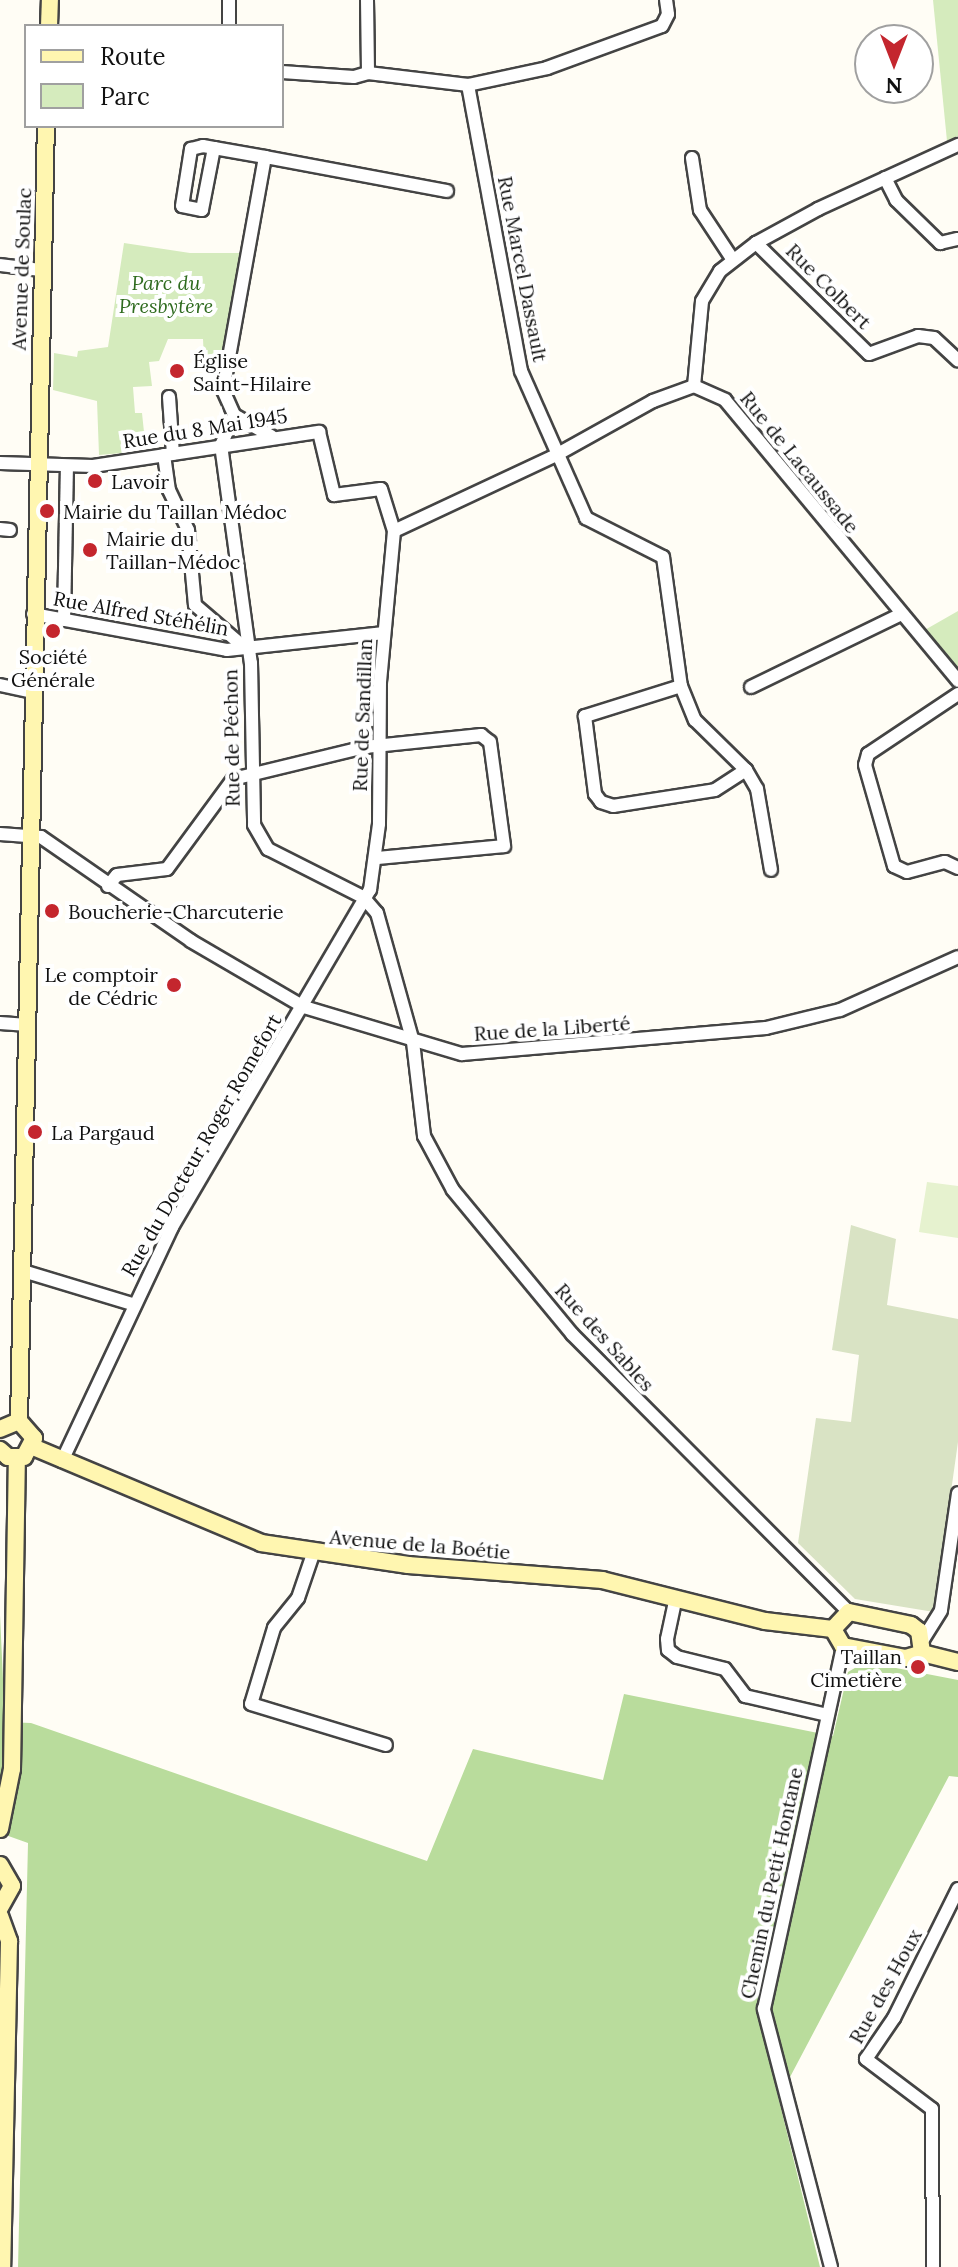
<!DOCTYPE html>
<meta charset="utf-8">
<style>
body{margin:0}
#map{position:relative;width:958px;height:2267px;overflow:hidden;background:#fffdf5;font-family:Lora,serif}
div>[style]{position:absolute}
.green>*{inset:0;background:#d5ebbd}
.forest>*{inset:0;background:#b9dc9c}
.cemetery>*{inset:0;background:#d9e3c4}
.pitch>*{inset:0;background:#e6f2cf}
.roads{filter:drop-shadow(2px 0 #444) drop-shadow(-2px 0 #444) drop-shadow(0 2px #444) drop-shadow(0 -2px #444)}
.minor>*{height:12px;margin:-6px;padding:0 6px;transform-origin:6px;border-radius:6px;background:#fff}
.secondary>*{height:16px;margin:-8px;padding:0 8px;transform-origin:8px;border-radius:8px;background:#fff6b0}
.dots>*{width:22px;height:22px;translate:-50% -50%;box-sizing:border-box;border:4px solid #fff;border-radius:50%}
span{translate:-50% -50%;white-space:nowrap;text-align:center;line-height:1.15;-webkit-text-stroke:8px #fff;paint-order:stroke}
.street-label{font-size:20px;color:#111}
.park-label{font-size:20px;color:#2f6b1f;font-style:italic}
.poi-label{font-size:20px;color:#111}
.left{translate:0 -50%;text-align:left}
.right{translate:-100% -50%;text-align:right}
.legend{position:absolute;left:24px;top:24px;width:260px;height:104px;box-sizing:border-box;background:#fff;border:2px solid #a0a0a0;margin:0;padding:10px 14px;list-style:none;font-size:24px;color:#111}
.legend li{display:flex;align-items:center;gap:16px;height:40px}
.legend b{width:40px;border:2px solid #a0a0a0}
.north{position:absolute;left:854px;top:24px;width:80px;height:80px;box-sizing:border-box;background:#fff;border:2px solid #a0a0a0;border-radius:50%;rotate:180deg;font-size:22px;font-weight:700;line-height:32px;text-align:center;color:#111}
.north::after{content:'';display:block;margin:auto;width:28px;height:36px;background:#c4262e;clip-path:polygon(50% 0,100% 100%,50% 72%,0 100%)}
</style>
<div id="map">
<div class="green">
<i style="clip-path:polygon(933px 0,958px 0,958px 136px,947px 141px)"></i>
<i style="clip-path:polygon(124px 243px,190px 253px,249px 253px,224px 361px,204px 361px,203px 339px,168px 339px,159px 361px,149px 362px,152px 386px,133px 387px,135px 413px,142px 413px,144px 432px,120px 434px,122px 453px,99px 455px,97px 401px,53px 390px,54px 353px,77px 357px,78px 351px,108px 347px)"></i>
<i style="clip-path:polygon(958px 611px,958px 670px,923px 631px)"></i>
</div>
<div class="forest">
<i style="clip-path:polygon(0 1615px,5px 1722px,31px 1723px,427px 1861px,473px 1749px,603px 1780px,624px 1694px,833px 1736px,848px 1672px,865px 1662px,958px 1680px,958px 1777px,949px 1776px,789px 2079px,775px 2084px,820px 2267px,18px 2267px,28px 1843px,0 1833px)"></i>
</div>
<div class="cemetery">
<i style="clip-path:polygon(851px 1225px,896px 1239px,887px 1305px,958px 1319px,958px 1442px,934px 1612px,855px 1599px,798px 1543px,816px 1418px,851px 1422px,859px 1355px,832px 1350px)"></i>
</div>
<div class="pitch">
<i style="clip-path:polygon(927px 1182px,958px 1186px,958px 1238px,919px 1232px)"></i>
</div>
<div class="roads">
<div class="minor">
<i style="left:367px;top:0;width:73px;rotate:89.2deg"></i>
<i style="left:229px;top:26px;width:26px;rotate:-90deg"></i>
<i style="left:282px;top:72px;width:72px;rotate:4deg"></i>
<i style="left:354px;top:77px;width:15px;rotate:-16deg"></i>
<i style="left:368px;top:73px;width:101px;rotate:6.8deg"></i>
<i style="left:468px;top:85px;width:81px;rotate:-12.1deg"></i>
<i style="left:547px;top:68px;width:122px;rotate:-20.1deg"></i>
<i style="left:662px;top:26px;width:13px;rotate:-63deg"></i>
<i style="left:668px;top:14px;width:14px;rotate:-98deg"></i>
<i style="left:468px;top:85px;width:291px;rotate:79.5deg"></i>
<i style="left:521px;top:371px;width:161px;rotate:66.1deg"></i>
<i style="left:586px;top:518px;width:86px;rotate:26.9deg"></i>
<i style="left:663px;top:557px;width:130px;rotate:82.1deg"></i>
<i style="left:681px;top:686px;width:37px;rotate:68deg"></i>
<i style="left:695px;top:720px;width:71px;rotate:44.4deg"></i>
<i style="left:746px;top:770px;width:22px;rotate:60deg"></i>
<i style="left:757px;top:789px;width:82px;rotate:80.2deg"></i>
<i style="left:214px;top:148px;width:63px;rotate:101deg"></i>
<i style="left:202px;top:210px;width:20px;rotate:-169deg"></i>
<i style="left:182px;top:206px;width:58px;rotate:-81deg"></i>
<i style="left:191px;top:149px;width:12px;rotate:-14deg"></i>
<i style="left:203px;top:146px;width:11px;rotate:10deg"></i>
<i style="left:214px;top:148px;width:52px;rotate:10deg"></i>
<i style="left:692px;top:158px;width:53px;rotate:81.3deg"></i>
<i style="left:700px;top:210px;width:60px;rotate:56.6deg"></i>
<i style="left:885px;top:178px;width:25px;rotate:63deg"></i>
<i style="left:896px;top:200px;width:62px;rotate:44.3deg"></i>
<i style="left:940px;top:243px;width:18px;rotate:-13deg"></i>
<i style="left:447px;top:191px;width:185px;rotate:-169.4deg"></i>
<i style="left:265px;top:157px;width:237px;rotate:100.2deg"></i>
<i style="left:223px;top:390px;width:27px;rotate:66deg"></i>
<i style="left:234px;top:415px;width:33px;rotate:113deg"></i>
<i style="left:221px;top:445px;width:220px;rotate:82.2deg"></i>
<i style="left:251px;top:663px;width:162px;rotate:88.9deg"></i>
<i style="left:254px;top:825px;width:28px;rotate:60deg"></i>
<i style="left:268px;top:849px;width:106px;rotate:26.8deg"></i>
<i style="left:363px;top:897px;width:21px;rotate:49deg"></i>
<i style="left:377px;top:913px;width:134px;rotate:74.4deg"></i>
<i style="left:413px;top:1042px;width:95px;rotate:83.3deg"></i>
<i style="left:424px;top:1136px;width:61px;rotate:61.8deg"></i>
<i style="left:453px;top:1190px;width:187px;rotate:50.4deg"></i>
<i style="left:572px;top:1334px;width:392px;rotate:45.1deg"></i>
<i style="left:756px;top:243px;width:158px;rotate:44.5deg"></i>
<i style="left:869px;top:354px;width:52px;rotate:-20.2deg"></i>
<i style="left:918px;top:336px;width:16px;rotate:7deg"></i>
<i style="left:934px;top:338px;width:33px;rotate:43deg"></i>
<i style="left:0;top:265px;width:41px;rotate:7deg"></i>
<i style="left:694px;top:386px;width:85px;rotate:-84.6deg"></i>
<i style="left:702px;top:301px;width:35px;rotate:-59deg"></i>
<i style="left:720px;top:271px;width:46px;rotate:-37.9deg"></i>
<i style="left:756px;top:243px;width:71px;rotate:-28.7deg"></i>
<i style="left:818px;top:209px;width:154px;rotate:-24.6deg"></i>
<i style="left:169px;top:397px;width:57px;rotate:86deg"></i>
<i style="left:234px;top:415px;width:43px;rotate:29.6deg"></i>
<i style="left:164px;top:455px;width:35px;rotate:82deg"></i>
<i style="left:169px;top:490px;width:44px;rotate:64.6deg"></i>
<i style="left:188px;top:530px;width:75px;rotate:84.7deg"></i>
<i style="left:195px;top:605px;width:66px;rotate:40.7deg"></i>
<i style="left:0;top:463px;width:93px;rotate:1.8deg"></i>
<i style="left:93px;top:466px;width:229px;rotate:-8.6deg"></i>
<i style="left:319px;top:432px;width:65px;rotate:76.6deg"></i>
<i style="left:334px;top:495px;width:47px;rotate:-7.3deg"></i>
<i style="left:381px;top:489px;width:44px;rotate:72.8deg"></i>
<i style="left:0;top:529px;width:10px;rotate:6deg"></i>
<i style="left:394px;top:531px;width:179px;rotate:-25.1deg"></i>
<i style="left:556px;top:455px;width:111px;rotate:-29.1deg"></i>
<i style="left:653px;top:401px;width:44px;rotate:-20.1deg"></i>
<i style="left:694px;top:386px;width:34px;rotate:24deg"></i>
<i style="left:725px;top:400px;width:365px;rotate:50.3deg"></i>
<i style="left:33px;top:614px;width:197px;rotate:10.5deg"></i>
<i style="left:227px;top:650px;width:158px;rotate:-6.2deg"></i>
<i style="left:64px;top:620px;width:153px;rotate:-88.9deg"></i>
<i style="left:0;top:685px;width:33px;rotate:12deg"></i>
<i style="left:681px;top:686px;width:101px;rotate:162.6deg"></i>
<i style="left:585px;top:716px;width:79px;rotate:82.7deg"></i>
<i style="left:595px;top:794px;width:10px;rotate:53deg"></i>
<i style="left:601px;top:802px;width:13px;rotate:18deg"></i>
<i style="left:613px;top:806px;width:103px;rotate:-8.9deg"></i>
<i style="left:715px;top:790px;width:37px;rotate:-33deg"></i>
<i style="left:751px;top:687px;width:165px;rotate:-25.9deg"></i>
<i style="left:958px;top:694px;width:108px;rotate:146.3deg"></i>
<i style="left:868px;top:754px;width:11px;rotate:105deg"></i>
<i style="left:865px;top:765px;width:105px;rotate:74deg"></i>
<i style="left:894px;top:866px;width:14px;rotate:25deg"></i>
<i style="left:907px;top:872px;width:39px;rotate:-15deg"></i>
<i style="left:945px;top:862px;width:14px;rotate:25deg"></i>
<i style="left:0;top:834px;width:41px;rotate:4.2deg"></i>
<i style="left:41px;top:837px;width:183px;rotate:34.7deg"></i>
<i style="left:191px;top:941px;width:131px;rotate:30.3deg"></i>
<i style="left:304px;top:1007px;width:165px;rotate:16.6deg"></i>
<i style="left:462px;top:1054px;width:305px;rotate:-4.9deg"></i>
<i style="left:766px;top:1028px;width:76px;rotate:-13.7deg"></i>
<i style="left:840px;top:1010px;width:129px;rotate:-24.2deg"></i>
<i style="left:108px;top:886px;width:14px;rotate:-51deg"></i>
<i style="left:117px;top:875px;width:50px;rotate:-6.8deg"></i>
<i style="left:167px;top:869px;width:112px;rotate:-53.7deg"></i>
<i style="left:233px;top:779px;width:136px;rotate:-13.6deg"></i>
<i style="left:365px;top:747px;width:117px;rotate:-5.9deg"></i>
<i style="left:481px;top:735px;width:11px;rotate:38deg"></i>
<i style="left:490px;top:742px;width:105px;rotate:82.3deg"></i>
<i style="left:504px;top:846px;width:129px;rotate:174.6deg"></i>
<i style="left:0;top:1023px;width:28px;rotate:4deg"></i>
<i style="left:23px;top:1271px;width:114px;rotate:16.8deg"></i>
<i style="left:62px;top:1461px;width:259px;rotate:-64.8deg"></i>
<i style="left:172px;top:1227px;width:391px;rotate:-59.6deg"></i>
<i style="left:370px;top:890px;width:67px;rotate:-82.2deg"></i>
<i style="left:379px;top:824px;width:142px;rotate:-89.6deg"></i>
<i style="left:380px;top:682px;width:152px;rotate:-84.7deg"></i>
<i style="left:313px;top:1554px;width:46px;rotate:108.8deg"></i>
<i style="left:298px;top:1598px;width:38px;rotate:129deg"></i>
<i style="left:274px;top:1628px;width:79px;rotate:106.8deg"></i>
<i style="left:251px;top:1704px;width:141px;rotate:16.9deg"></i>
<i style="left:676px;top:1597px;width:43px;rotate:102.1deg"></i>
<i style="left:667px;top:1639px;width:11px;rotate:85deg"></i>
<i style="left:668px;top:1650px;width:11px;rotate:38deg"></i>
<i style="left:677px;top:1657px;width:49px;rotate:14deg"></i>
<i style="left:725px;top:1669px;width:34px;rotate:53deg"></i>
<i style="left:745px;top:1696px;width:84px;rotate:13deg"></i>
<i style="left:922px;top:1641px;width:36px;rotate:-58deg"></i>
<i style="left:941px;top:1610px;width:118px;rotate:-81.7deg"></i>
<i style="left:831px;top:2267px;width:267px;rotate:-104.6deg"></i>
<i style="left:764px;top:2009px;width:371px;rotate:-77.7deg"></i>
<i style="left:933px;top:2267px;width:158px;rotate:-90.4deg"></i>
<i style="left:932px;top:2109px;width:83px;rotate:-142.9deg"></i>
<i style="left:866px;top:2059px;width:50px;rotate:-55.7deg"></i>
<i style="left:894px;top:2018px;width:144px;rotate:-63.6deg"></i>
</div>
<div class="secondary">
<i style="left:49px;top:26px;width:26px;rotate:-88deg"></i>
<i style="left:19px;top:1421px;width:1295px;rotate:-88.81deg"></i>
<i style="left:0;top:1429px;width:21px;rotate:-23deg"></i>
<i style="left:19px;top:1421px;width:23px;rotate:49deg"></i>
<i style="left:34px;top:1438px;width:21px;rotate:118deg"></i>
<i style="left:24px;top:1457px;width:16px;rotate:180deg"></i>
<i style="left:8px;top:1457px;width:11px;rotate:-139deg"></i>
<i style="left:33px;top:1447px;width:247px;rotate:22.8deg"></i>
<i style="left:261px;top:1543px;width:149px;rotate:8.5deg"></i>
<i style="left:408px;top:1565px;width:195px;rotate:4.4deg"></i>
<i style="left:602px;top:1580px;width:168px;rotate:14.1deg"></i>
<i style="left:765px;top:1621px;width:68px;rotate:6.7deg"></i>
<i style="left:833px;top:1629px;width:23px;rotate:-47deg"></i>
<i style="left:849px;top:1612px;width:63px;rotate:11.8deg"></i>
<i style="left:911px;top:1625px;width:10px;rotate:37deg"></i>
<i style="left:919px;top:1631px;width:22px;rotate:82deg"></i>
<i style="left:833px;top:1629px;width:20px;rotate:60deg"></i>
<i style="left:843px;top:1646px;width:64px;rotate:10.8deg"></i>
<i style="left:906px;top:1658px;width:17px;rotate:-17deg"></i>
<i style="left:922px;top:1653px;width:37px;rotate:14deg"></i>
<i style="left:0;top:1829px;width:61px;rotate:-78.7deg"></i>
<i style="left:12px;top:1769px;width:311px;rotate:-89.1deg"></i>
<i style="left:0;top:1865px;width:24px;rotate:60deg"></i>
<i style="left:12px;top:1886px;width:25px;rotate:119deg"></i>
<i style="left:0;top:1916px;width:27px;rotate:70deg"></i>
<i style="left:9px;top:1941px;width:326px;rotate:91.2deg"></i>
</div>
</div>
<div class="dots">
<i style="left:177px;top:371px;background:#c4262e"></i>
<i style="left:95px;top:481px;background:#c4262e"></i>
<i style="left:47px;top:511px;background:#c4262e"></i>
<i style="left:90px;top:550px;background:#c4262e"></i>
<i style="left:53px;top:631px;background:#c4262e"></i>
<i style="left:52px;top:911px;background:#c4262e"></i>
<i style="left:174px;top:985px;background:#c4262e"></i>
<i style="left:35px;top:1132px;background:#c4262e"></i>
<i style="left:918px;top:1667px;background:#c4262e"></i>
</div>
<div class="street-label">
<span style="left:21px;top:269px;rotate:-88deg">Avenue de Soulac</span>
<span style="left:523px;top:269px;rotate:79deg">Rue Marcel Dassault</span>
<span style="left:829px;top:286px;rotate:45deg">Rue Colbert</span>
<span style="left:205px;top:428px;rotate:-9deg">Rue du 8 Mai 1945</span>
<span style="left:800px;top:462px;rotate:51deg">Rue de Lacaussade</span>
<span style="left:141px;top:613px;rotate:10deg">Rue Alfred Stéhélin</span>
<span style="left:362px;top:715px;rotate:-88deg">Rue de Sandillan</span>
<span style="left:231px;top:738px;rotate:-91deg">Rue de Péchon</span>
<span style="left:552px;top:1028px;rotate:-4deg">Rue de la Liberté</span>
<span style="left:201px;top:1145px;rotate:-60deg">Rue du Docteur Roger Romefort</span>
<span style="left:605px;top:1337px;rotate:48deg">Rue des Sables</span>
<span style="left:420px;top:1544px;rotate:5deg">Avenue de la Boétie</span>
<span style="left:771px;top:1883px;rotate:-78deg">Chemin du Petit Hontane</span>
<span style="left:885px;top:1986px;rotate:-61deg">Rue des Houx</span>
</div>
<div class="park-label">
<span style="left:166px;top:294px">Parc du<br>Presbytère</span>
</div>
<div class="poi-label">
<span class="left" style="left:193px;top:372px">Église<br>Saint-Hilaire</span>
<span class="left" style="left:111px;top:481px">Lavoir</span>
<span class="left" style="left:63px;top:511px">Mairie du Taillan Médoc</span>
<span class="left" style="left:106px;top:550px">Mairie du<br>Taillan-Médoc</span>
<span style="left:53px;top:668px">Société<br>Générale</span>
<span class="left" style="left:68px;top:911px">Boucherie-Charcuterie</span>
<span class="right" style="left:158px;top:986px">Le comptoir<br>de Cédric</span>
<span class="left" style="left:51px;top:1132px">La Pargaud</span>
<span class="right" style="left:902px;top:1668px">Taillan<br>Cimetière</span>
</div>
<ul class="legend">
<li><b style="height:10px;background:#fff6b0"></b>Route</li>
<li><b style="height:22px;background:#d5ebbd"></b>Parc</li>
</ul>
<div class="north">N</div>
</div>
